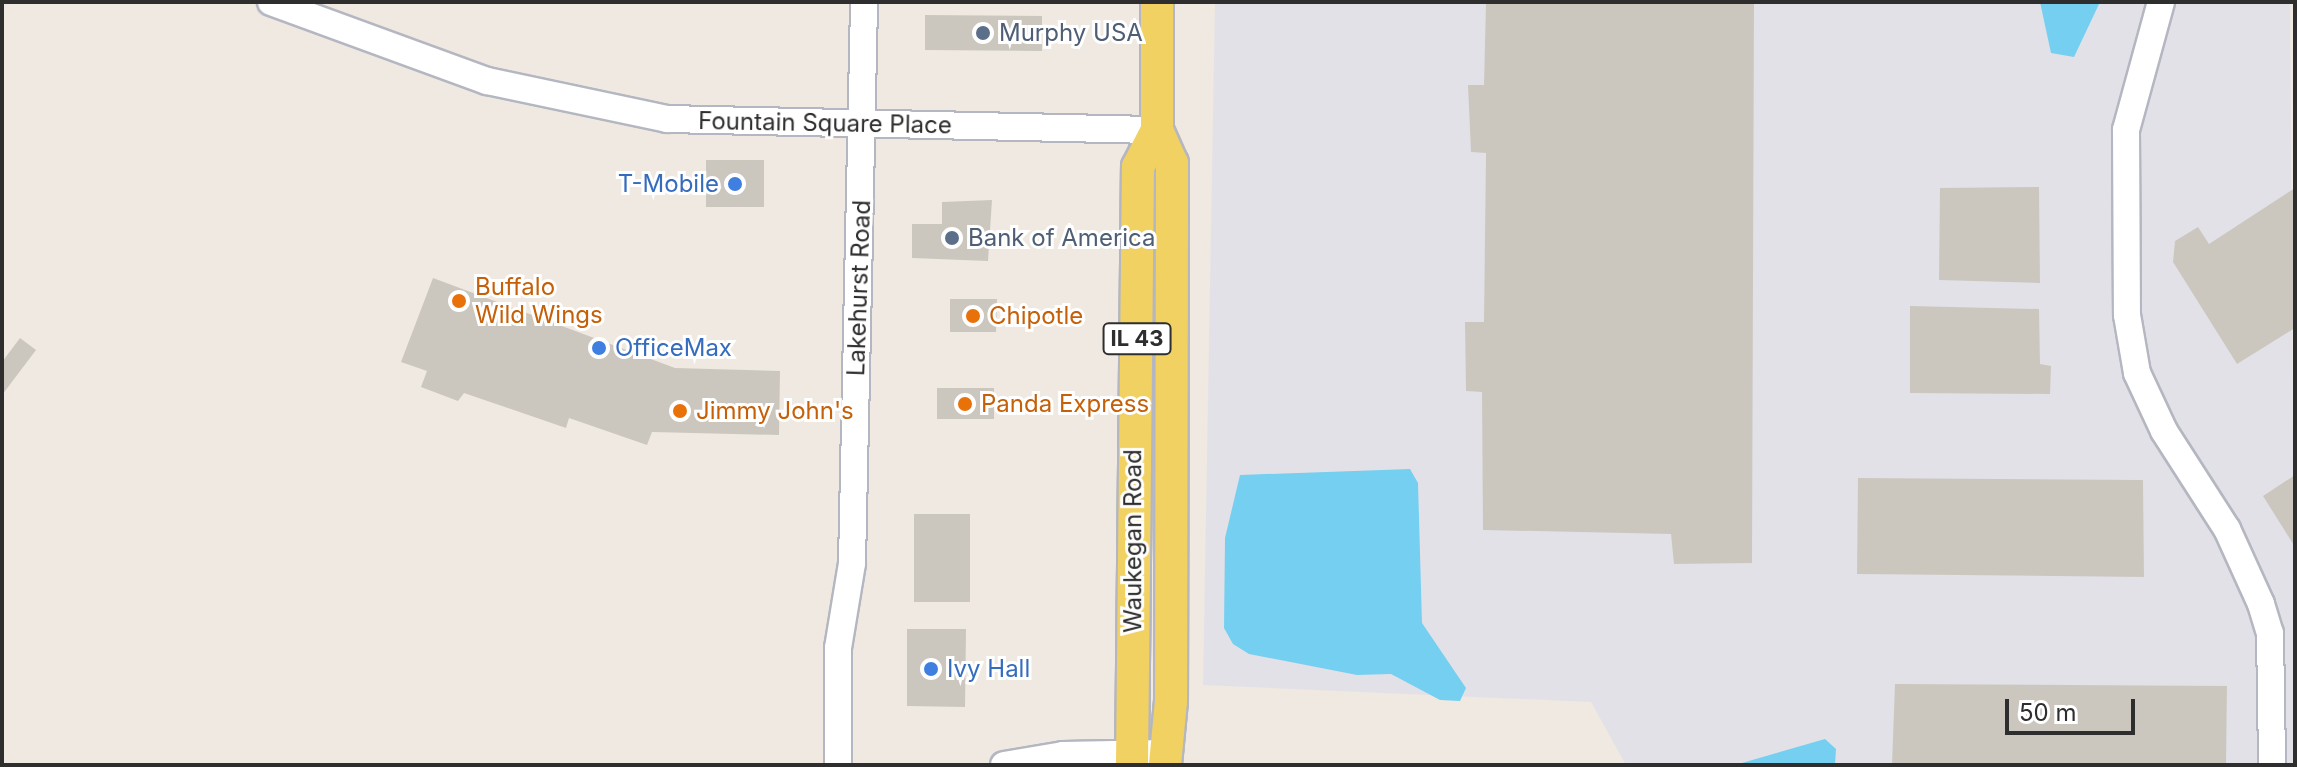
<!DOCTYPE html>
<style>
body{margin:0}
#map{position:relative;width:2297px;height:767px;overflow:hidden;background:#efe9e1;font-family:Inter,sans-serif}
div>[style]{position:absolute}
.industrial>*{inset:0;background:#e3e1e8}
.water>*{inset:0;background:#75cff0}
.building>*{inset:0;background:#cbc7bf}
.roads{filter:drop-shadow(2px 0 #b4b7c1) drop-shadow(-2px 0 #b4b7c1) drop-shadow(0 2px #b4b7c1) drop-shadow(0 -2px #b4b7c1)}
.minor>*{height:26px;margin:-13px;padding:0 13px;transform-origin:13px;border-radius:13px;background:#fff}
.major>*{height:32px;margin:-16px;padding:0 16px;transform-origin:16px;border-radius:16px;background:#f2d163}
.dots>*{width:22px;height:22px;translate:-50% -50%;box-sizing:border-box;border:4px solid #fff;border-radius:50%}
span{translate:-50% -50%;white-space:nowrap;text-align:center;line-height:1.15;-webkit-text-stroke:6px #fff;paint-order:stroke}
.shield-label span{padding:2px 6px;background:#fff;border:2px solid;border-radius:6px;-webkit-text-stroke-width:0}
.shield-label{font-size:22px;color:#2e2e2e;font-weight:700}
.service-label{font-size:24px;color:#4e5e75}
.left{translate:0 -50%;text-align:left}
.street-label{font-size:24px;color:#2e2e2e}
.shop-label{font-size:24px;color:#366cbe}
.right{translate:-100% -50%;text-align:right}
.food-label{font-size:24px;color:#c56008}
.frame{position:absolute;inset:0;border:4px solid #2e2e2e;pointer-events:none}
.scale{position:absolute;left:2005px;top:699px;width:130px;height:36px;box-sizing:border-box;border:4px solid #2e2e2e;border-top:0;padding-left:10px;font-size:24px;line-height:28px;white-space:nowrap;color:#2e2e2e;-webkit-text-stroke:6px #fff;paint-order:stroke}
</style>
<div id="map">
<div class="industrial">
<i style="clip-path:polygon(1215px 2px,2290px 2px,2295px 765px,1626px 765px,1591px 702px,1203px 685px)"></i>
</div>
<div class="water">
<i style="clip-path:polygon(2040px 2px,2100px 2px,2074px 57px,2051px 53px)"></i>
<i style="clip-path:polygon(1410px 469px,1418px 483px,1422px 623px,1466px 688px,1460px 701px,1440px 700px,1391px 674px,1357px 675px,1249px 654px,1233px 644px,1224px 628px,1225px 538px,1240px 475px)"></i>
<i style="clip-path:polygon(1825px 739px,1836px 749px,1835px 765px,1735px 765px)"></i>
</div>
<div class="building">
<i style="clip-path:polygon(1486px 2px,1754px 2px,1752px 563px,1674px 564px,1671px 534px,1483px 530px,1482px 392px,1466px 391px,1465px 322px,1484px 322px,1486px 153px,1471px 152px,1468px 85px,1484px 85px)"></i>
<i style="clip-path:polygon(925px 15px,1042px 16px,1042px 51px,925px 50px)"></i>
<i style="clip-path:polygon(706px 160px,764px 160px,764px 207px,706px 207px)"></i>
<i style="clip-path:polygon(2039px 187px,2040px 283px,1939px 280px,1940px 188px)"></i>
<i style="clip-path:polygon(2295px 188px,2295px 328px,2237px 364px,2173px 262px,2175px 241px,2198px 227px,2209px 244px)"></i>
<i style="clip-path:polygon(992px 200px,988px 261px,912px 258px,912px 224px,942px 224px,942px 202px)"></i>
<i style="clip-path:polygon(433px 278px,675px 368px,780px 371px,779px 435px,652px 432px,647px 445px,569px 418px,566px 428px,464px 393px,458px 401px,421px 387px,427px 371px,401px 362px)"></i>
<i style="clip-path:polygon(950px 299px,997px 299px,996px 332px,950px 332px)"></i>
<i style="clip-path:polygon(1910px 306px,2039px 309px,2040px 364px,2051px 366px,2050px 394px,1910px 393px)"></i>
<i style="clip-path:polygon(20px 338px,36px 350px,2px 395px,2px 362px)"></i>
<i style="clip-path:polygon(937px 388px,994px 388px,994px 419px,937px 419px)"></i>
<i style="clip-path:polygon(2295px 475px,2295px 547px,2263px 496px)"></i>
<i style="clip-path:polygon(1858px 478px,2143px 480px,2144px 577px,1857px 574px)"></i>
<i style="clip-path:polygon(914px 514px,970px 514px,970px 602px,914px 602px)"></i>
<i style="clip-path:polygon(907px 629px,966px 629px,965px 707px,907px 706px)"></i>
<i style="clip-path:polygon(1895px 684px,2227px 686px,2226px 765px,1892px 765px)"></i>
</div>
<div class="roads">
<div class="minor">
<i style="left:271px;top:2px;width:230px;rotate:20.1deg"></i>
<i style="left:487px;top:81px;width:184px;rotate:11.9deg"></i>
<i style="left:667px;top:119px;width:490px;rotate:1.3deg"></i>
<i style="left:2161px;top:2px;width:133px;rotate:105.3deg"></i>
<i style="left:2126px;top:130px;width:185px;rotate:89.7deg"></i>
<i style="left:2127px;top:315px;width:59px;rotate:80.2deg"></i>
<i style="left:2137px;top:373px;width:64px;rotate:65deg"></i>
<i style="left:2164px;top:431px;width:117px;rotate:57.3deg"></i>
<i style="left:2227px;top:529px;width:82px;rotate:65.6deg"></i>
<i style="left:2261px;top:604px;width:30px;rotate:73deg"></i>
<i style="left:2270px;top:633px;width:132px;rotate:89.1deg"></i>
<i style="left:838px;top:765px;width:117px;rotate:-90deg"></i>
<i style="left:838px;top:648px;width:86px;rotate:-80.6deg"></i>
<i style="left:852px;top:563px;width:561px;rotate:-88.77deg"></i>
<i style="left:1004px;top:765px;width:60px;rotate:-9.6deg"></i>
<i style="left:1063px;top:755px;width:103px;rotate:-1.1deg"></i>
</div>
<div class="major">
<i style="left:1157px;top:2px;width:128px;rotate:90deg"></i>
<i style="left:1157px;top:130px;width:36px;rotate:66deg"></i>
<i style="left:1172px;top:163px;width:29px;rotate:90deg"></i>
<i style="left:1172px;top:192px;width:509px;rotate:90.11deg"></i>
<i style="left:1171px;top:701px;width:64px;rotate:95.4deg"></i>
<i style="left:1132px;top:765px;width:598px;rotate:-89.43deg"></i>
<i style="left:1138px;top:167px;width:42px;rotate:-62.8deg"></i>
</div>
</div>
<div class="dots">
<i style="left:983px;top:33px;background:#5c6f8a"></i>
<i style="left:735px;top:184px;background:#3f7fe0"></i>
<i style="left:952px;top:238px;background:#5c6f8a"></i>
<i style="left:459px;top:301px;background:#e8710a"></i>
<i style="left:973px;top:316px;background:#e8710a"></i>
<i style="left:599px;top:348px;background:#3f7fe0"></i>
<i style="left:965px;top:404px;background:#e8710a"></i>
<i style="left:680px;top:411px;background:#e8710a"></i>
<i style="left:931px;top:669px;background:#3f7fe0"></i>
</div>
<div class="shield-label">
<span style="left:1137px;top:339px">IL 43</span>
</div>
<div class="service-label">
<span class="left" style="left:999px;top:33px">Murphy USA</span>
<span class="left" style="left:968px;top:238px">Bank of America</span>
</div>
<div class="street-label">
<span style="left:825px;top:123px;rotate:1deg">Fountain Square Place</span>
<span style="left:859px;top:288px;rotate:-88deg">Lakehurst Road</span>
<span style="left:1133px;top:541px;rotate:-90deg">Waukegan Road</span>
</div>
<div class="shop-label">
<span class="right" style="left:719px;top:184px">T-Mobile</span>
<span class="left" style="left:615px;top:348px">OfficeMax</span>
<span class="left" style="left:947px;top:669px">Ivy Hall</span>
</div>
<div class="food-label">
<span class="left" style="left:475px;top:301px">Buffalo<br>Wild Wings</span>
<span class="left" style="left:989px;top:316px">Chipotle</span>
<span class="left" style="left:981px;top:404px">Panda Express</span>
<span class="left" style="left:696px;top:411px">Jimmy John's</span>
</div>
<div class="frame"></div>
<div class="scale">50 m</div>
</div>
